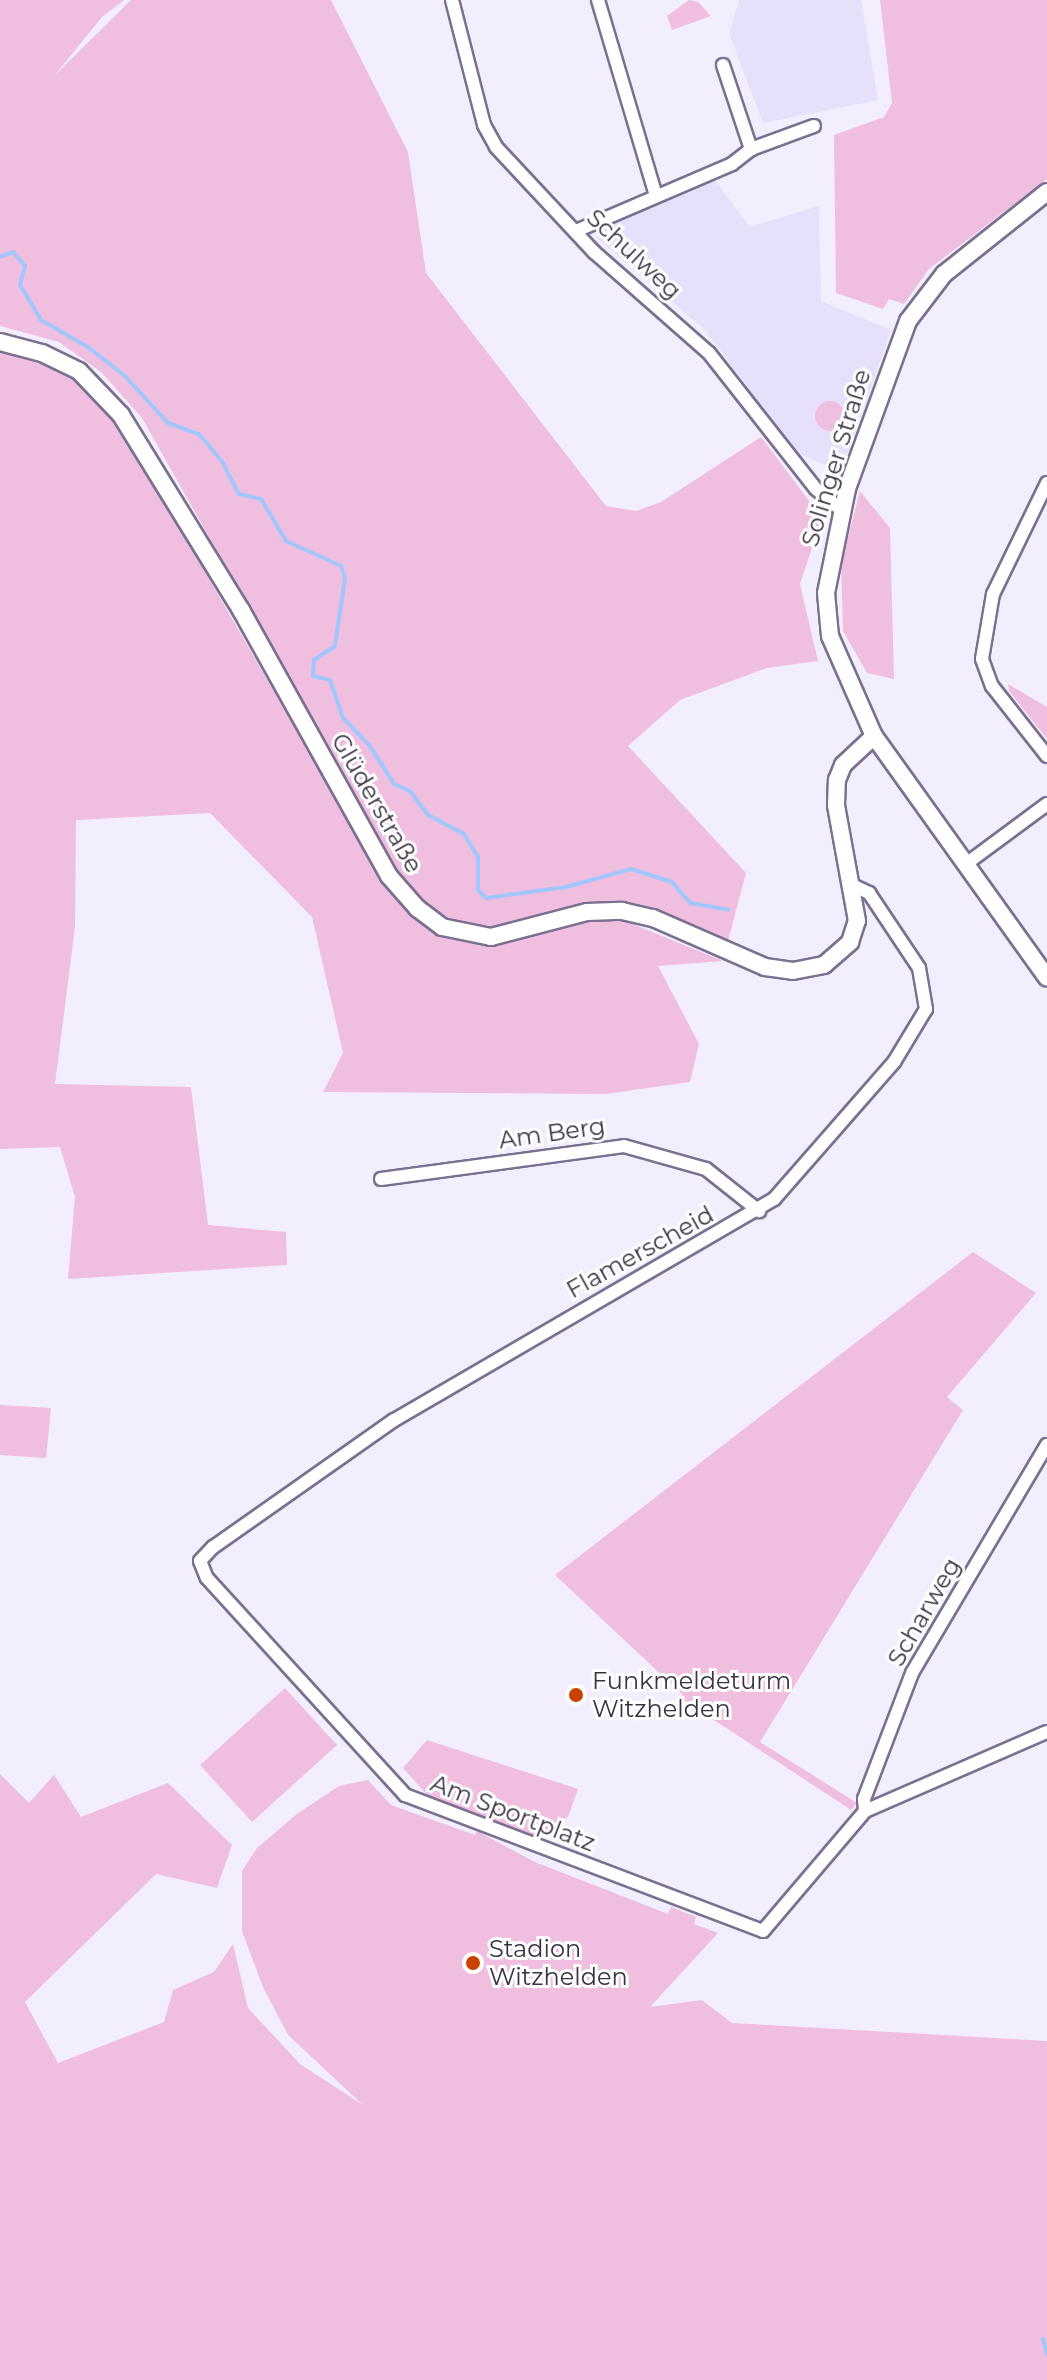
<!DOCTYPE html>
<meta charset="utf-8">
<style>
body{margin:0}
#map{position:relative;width:1047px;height:2380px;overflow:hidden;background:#f2eefd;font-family:Montserrat,sans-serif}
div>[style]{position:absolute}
.built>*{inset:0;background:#e7e0fa}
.green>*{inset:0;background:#f0bedf}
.round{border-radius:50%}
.stream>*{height:4px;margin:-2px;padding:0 2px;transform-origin:2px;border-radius:2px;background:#a2c6fe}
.roads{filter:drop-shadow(2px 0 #7a7090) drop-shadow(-2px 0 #7a7090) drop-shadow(0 2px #7a7090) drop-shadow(0 -2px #7a7090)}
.street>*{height:12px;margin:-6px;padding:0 6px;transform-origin:6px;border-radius:6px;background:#fff}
.secondary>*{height:16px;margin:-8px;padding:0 8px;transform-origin:8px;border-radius:8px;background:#fff}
.dots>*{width:22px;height:22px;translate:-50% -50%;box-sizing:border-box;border:4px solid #fff;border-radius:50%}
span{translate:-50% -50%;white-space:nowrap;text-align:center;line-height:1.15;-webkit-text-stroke:6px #fff;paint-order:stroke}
.street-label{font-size:24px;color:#383442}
.poi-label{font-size:24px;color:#383442}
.left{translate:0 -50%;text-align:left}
</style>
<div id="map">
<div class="built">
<i style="clip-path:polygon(739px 0,861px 0,878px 100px,763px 123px,729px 34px)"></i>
<i style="clip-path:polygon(714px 179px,750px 227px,819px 206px,821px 301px,891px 330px,849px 451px,833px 469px,796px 452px,705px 330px,597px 238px,600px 225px)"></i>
</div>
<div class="green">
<i style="clip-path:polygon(0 0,124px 0,102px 17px,55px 75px,131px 0,331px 0,408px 152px,426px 273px,606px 506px,636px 511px,661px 502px,761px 437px,822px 518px,800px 584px,818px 661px,767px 668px,680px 700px,628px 746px,746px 873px,727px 945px,624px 904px,586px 904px,485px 929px,463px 926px,424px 903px,398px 873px,142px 418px,101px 372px,59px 342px,0 326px)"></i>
<i style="clip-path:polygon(689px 0,698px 2px,711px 16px,672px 30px,667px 16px)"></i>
<i style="clip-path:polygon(880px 0,1047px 0,1047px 179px,929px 269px,904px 304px,889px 299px,883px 309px,836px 293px,834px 135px,884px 117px,892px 103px)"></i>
<i style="clip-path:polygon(0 350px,65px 373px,94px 395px,129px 440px,377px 870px,413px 917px,453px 937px,618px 918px,723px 961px,658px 966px,699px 1044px,690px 1082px,605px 1094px,323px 1092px,343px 1053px,312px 917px,210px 813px,76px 820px,75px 927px,55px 1084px,191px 1087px,208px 1225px,286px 1232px,287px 1265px,68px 1279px,75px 1197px,60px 1147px,0 1149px)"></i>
<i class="round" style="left:815px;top:401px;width:30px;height:30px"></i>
<i style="clip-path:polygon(860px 491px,890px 528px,894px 679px,867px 673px,843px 631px,841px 563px)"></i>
<i style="clip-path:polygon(1008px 684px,1047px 707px,1047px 739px,1009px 691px)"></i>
<i style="clip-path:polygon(973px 1252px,1036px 1293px,947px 1397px,963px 1410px,760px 1742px,857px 1803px,851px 1810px,679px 1697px,683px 1695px,555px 1575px)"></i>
<i style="clip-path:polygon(0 1405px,51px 1408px,46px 1458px,0 1455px)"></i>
<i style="clip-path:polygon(285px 1688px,337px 1745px,252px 1822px,200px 1765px)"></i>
<i style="clip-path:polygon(427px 1740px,578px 1789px,568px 1817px,533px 1839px,429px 1797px,403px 1768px)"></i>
<i style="clip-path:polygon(0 1774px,29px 1803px,54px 1775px,81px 1817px,168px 1783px,232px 1845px,217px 1888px,156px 1874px,25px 2002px,58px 2063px,164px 2022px,173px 1990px,214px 1972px,233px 1944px,248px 2008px,300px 2064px,363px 2105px,288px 2035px,263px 1987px,242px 1931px,242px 1871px,257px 1848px,297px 1814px,339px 1786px,368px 1780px,391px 1805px,475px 1835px,477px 1831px,535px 1862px,668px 1914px,671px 1907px,696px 1917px,694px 1924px,718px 1933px,650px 2007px,702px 2000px,732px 2023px,1047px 2041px,1047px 2380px,0 2380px)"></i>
</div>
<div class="stream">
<i style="left:0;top:257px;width:14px;rotate:-21deg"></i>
<i style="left:13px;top:252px;width:18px;rotate:49deg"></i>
<i style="left:25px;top:266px;width:20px;rotate:105deg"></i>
<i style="left:20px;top:285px;width:41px;rotate:59deg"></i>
<i style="left:41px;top:320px;width:54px;rotate:29.9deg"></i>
<i style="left:88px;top:347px;width:47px;rotate:38.1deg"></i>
<i style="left:125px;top:376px;width:64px;rotate:47.5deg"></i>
<i style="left:168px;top:423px;width:33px;rotate:20deg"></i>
<i style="left:199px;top:434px;width:35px;rotate:50deg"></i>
<i style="left:222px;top:461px;width:37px;rotate:63deg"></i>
<i style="left:239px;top:494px;width:23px;rotate:13deg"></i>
<i style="left:261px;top:499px;width:49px;rotate:59.2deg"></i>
<i style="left:286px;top:541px;width:60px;rotate:24.4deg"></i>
<i style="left:341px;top:566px;width:13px;rotate:72deg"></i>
<i style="left:345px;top:578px;width:69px;rotate:98.4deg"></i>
<i style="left:335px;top:646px;width:25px;rotate:146deg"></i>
<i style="left:314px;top:660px;width:16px;rotate:94deg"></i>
<i style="left:313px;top:676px;width:17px;rotate:13deg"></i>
<i style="left:330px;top:680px;width:40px;rotate:71.1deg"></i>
<i style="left:343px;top:718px;width:39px;rotate:46deg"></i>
<i style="left:370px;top:746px;width:45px;rotate:57.7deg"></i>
<i style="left:394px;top:784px;width:17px;rotate:24deg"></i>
<i style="left:410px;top:791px;width:30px;rotate:53deg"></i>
<i style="left:428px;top:815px;width:41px;rotate:27.8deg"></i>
<i style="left:464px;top:834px;width:27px;rotate:59deg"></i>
<i style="left:478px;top:857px;width:33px;rotate:90deg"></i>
<i style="left:478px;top:890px;width:11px;rotate:45deg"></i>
<i style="left:486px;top:898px;width:81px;rotate:-7.8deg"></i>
<i style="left:566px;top:887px;width:67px;rotate:-15.5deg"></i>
<i style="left:631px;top:869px;width:43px;rotate:17.6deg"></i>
<i style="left:672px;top:882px;width:28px;rotate:49deg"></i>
<i style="left:690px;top:903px;width:39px;rotate:10deg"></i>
<i style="left:1043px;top:2339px;width:16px;rotate:75deg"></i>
</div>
<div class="roads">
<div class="street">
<i style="left:452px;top:0;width:129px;rotate:75.6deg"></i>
<i style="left:484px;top:125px;width:25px;rotate:61deg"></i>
<i style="left:496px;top:147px;width:144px;rotate:47deg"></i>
<i style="left:594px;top:252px;width:153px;rotate:41.3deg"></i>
<i style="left:709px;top:353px;width:173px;rotate:51.8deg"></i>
<i style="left:816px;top:489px;width:33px;rotate:40deg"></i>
<i style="left:598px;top:0;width:204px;rotate:73.5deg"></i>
<i style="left:723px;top:65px;width:89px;rotate:71.6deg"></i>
<i style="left:576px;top:231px;width:170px;rotate:-23.2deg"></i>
<i style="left:732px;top:164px;width:24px;rotate:-38deg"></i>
<i style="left:751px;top:149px;width:67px;rotate:-20.1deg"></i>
<i style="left:1047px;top:483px;width:123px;rotate:115.9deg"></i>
<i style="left:993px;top:594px;width:66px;rotate:99.6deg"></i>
<i style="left:982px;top:659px;width:29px;rotate:70deg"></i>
<i style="left:992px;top:686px;width:89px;rotate:51.8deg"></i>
<i style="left:966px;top:864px;width:101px;rotate:-36.5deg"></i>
<i style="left:854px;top:886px;width:17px;rotate:25deg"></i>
<i style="left:869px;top:893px;width:90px;rotate:56.3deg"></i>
<i style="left:919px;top:968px;width:42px;rotate:80.3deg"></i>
<i style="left:926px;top:1009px;width:62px;rotate:121.1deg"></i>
<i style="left:894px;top:1062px;width:182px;rotate:131.2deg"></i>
<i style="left:774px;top:1199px;width:440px;rotate:149.8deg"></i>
<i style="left:394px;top:1420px;width:221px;rotate:144.9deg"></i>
<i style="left:213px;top:1547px;width:19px;rotate:133deg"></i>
<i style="left:200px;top:1561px;width:18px;rotate:68deg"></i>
<i style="left:207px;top:1578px;width:294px;rotate:47.6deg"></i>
<i style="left:405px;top:1795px;width:383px;rotate:20.8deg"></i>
<i style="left:763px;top:1931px;width:157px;rotate:-49.6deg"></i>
<i style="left:865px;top:1811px;width:198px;rotate:-23.5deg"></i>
<i style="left:381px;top:1179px;width:245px;rotate:-7.7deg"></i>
<i style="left:624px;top:1146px;width:85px;rotate:15.7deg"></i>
<i style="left:706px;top:1169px;width:68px;rotate:38.4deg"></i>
<i style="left:865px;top:1811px;width:12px;rotate:-95deg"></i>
<i style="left:864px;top:1799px;width:135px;rotate:-69.1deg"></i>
<i style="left:912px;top:1673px;width:265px;rotate:-59.4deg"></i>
</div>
<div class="secondary">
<i style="left:1047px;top:192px;width:132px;rotate:141.5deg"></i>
<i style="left:944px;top:274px;width:59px;rotate:127.5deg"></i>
<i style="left:908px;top:321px;width:179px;rotate:110deg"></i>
<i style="left:847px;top:489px;width:106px;rotate:101.4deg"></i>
<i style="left:826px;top:593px;width:43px;rotate:84.7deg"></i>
<i style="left:830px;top:636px;width:109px;rotate:66.3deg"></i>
<i style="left:874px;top:736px;width:297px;rotate:54.4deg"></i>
<i style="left:0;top:342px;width:43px;rotate:14.7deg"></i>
<i style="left:42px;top:353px;width:41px;rotate:25.9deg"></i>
<i style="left:79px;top:371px;width:61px;rotate:46.3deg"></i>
<i style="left:121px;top:415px;width:229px;rotate:58.4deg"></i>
<i style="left:241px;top:610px;width:304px;rotate:60.9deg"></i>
<i style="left:389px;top:876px;width:43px;rotate:48.8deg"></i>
<i style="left:417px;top:908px;width:31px;rotate:37deg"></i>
<i style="left:442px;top:927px;width:50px;rotate:11.5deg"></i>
<i style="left:491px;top:937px;width:99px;rotate:-14.6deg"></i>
<i style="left:587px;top:912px;width:35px;rotate:-2deg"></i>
<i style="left:622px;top:911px;width:32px;rotate:13deg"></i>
<i style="left:653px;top:918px;width:122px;rotate:23.6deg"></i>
<i style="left:765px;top:967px;width:28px;rotate:8deg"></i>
<i style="left:793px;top:971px;width:32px;rotate:-11deg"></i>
<i style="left:824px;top:965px;width:35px;rotate:-41deg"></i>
<i style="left:850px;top:942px;width:22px;rotate:-72deg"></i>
<i style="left:857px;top:921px;width:118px;rotate:-100.3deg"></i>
<i style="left:836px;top:805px;width:25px;rotate:-88deg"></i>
<i style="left:837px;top:780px;width:16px;rotate:-68deg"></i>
<i style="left:843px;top:765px;width:42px;rotate:-43.1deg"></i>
</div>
</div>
<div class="dots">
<i style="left:576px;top:1695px;background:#c84200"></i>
<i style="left:473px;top:1963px;background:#c84200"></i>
</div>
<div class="street-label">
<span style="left:634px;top:254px;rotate:43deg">Schulweg</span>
<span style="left:836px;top:458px;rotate:-73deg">Solinger Straße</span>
<span style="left:377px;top:803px;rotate:60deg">Glüderstraße</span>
<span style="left:552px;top:1133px;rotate:-8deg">Am Berg</span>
<span style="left:640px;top:1252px;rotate:-29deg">Flamerscheid</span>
<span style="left:924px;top:1612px;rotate:-60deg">Scharweg</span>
<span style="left:513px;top:1813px;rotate:21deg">Am Sportplatz</span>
</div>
<div class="poi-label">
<span class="left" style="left:592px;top:1695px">Funkmeldeturm<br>Witzhelden</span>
<span class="left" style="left:489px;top:1963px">Stadion<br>Witzhelden</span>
</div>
</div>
